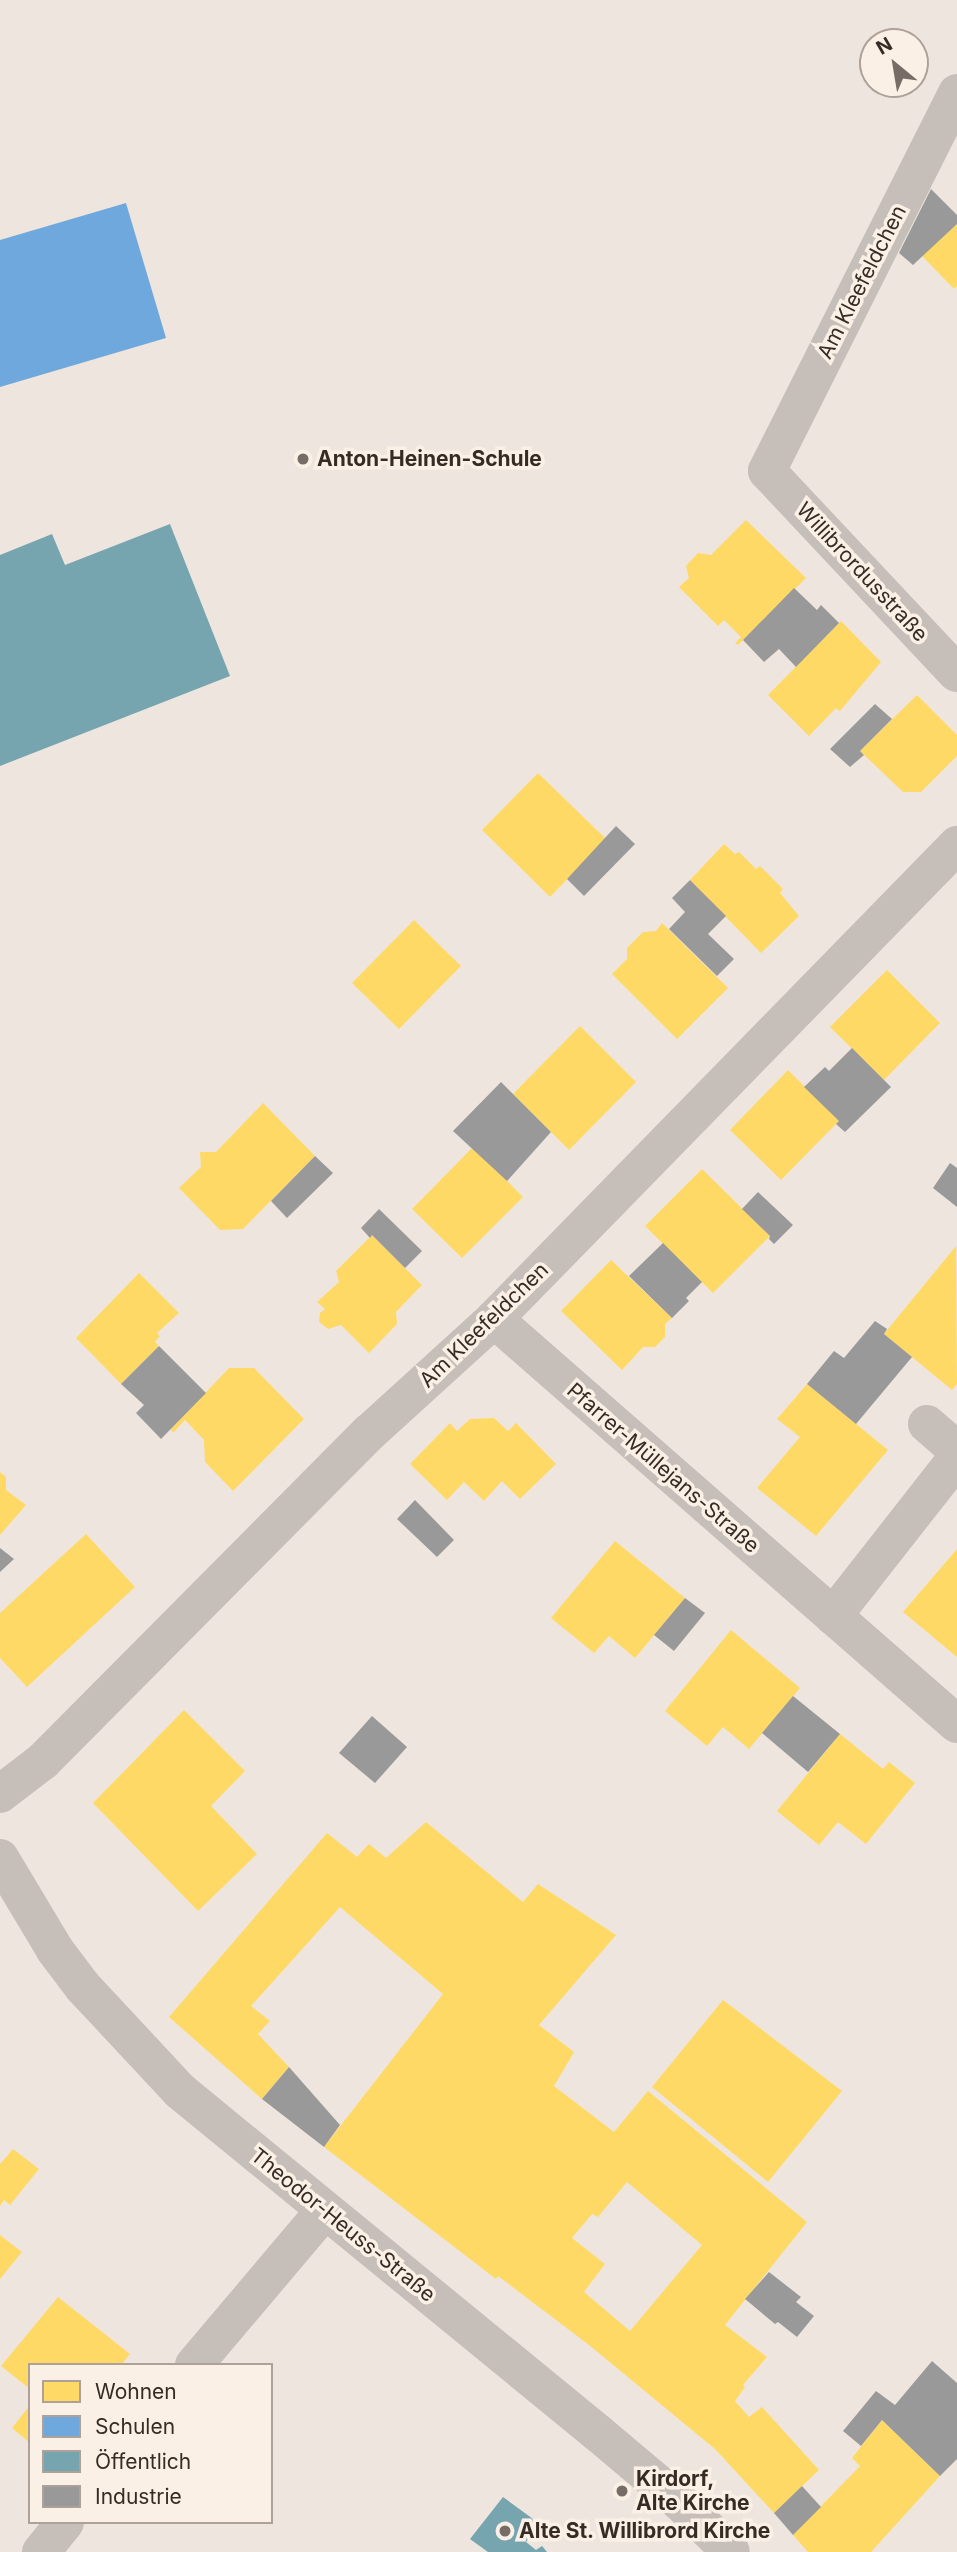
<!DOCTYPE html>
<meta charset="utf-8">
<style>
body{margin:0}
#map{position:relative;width:957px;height:2552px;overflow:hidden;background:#eee6de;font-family:Inter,sans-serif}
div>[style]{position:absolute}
.homes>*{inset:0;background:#ffd966}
.schools>*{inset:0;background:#6fa8dc}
.public>*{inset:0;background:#76a5af}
.industry>*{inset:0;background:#999}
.minor>*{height:38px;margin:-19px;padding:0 19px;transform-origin:19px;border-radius:19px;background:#c6beb8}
.dots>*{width:19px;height:19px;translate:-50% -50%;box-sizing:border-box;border:4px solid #fbf0e5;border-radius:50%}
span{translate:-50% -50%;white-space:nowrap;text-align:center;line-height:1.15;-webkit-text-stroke:7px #fbf0e5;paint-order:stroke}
.street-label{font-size:21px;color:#372b26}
.poi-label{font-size:21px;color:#372b26;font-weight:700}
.left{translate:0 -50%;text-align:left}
.legend{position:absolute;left:28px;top:2363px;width:245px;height:161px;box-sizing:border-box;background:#fbf0e5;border:2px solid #ada199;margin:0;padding:9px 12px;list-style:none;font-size:21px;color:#372b26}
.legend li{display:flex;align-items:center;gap:14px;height:35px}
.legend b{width:35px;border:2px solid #ada199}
.north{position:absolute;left:859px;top:28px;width:70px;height:70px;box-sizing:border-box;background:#fbf0e5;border:2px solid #ada199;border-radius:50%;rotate:330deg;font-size:19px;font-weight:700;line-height:28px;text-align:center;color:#372b26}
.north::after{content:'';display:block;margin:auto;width:24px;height:32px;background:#776c66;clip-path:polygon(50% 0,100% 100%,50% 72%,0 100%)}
</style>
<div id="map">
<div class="homes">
<i style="clip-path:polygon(957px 224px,957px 286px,954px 289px,922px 256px)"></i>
<i style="clip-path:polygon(746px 520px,806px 578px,738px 645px,735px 643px,741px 637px,724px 620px,718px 626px,679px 587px,689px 578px,686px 566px,698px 553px,711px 555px)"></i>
<i style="clip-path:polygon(841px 621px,881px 662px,840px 711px,836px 708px,809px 736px,768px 695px)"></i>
<i style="clip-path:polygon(917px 695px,957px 735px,957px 756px,921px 792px,903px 792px,860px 751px)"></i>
<i style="clip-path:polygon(538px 773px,606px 839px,550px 897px,482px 830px)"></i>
<i style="clip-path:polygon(724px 844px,735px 854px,739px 852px,756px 869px,760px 866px,783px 889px,780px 893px,799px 916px,761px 953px,690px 880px)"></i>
<i style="clip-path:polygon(414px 920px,461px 966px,399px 1029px,352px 983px)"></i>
<i style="clip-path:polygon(662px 923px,728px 988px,677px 1039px,612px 974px,627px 959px,627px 948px,643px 932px,656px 931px)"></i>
<i style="clip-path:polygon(887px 970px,940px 1023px,884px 1080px,830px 1027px)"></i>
<i style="clip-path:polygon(580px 1026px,636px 1082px,569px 1150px,513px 1094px)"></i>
<i style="clip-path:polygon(788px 1070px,839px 1121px,781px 1180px,730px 1130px)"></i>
<i style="clip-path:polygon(263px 1103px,315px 1156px,243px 1229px,220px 1230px,179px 1188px,201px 1167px,200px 1152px,216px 1152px)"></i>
<i style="clip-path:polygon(473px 1147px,523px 1197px,462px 1258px,412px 1209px)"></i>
<i style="clip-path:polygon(702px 1169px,770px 1236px,713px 1293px,645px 1226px)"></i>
<i style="clip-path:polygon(372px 1235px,422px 1285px,396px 1312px,397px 1324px,369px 1353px,341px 1325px,328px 1329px,319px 1322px,320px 1313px,325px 1309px,317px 1302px,339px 1282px,336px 1271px)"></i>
<i style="clip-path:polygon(956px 1246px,957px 1384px,952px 1390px,884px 1334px)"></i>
<i style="clip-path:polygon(611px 1260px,672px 1318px,665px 1324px,665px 1337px,655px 1347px,643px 1347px,622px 1370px,561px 1311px)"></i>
<i style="clip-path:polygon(139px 1273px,179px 1313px,157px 1333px,160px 1336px,155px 1342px,159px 1346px,121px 1384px,76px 1338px)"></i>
<i style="clip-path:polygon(229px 1368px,254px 1368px,304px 1419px,233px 1491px,205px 1462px,204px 1440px,185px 1420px,173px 1433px,171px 1429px)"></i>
<i style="clip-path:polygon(807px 1384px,888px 1450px,816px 1536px,757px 1488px,800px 1437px,777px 1419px)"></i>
<i style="clip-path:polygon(494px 1418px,508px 1431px,516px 1423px,556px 1464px,520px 1499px,502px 1481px,484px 1501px,464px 1482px,447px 1500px,410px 1464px,450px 1423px,457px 1431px,470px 1419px)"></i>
<i style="clip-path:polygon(0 1472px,6px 1477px,6px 1490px,26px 1505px,0 1535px)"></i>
<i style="clip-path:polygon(86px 1534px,135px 1587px,27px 1687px,0 1658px,0 1613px)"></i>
<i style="clip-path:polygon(615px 1541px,685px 1598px,635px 1658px,609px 1636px,594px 1653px,551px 1618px)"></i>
<i style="clip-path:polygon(957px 1549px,957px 1657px,903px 1612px)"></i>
<i style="clip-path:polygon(731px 1630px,800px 1688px,749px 1749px,723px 1727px,707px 1746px,665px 1711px)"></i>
<i style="clip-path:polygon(184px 1710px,245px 1771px,211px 1806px,257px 1854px,198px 1911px,93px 1803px)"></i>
<i style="clip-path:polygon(840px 1734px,883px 1769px,889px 1762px,915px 1783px,866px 1844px,838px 1822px,819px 1845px,777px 1811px)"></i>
<i style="clip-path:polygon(evenodd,426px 1822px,523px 1902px,538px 1884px,616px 1935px,539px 2025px,574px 2052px,554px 2086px,614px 2132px,648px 2091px,807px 2222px,725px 2325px,767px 2357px,743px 2385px,745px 2387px,735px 2401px,749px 2417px,762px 2407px,819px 2470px,774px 2513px,715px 2449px,589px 2345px,498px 2276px,496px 2279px,324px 2147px,443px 1994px,340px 1907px,251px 2006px,270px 2021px,258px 2034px,289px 2067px,262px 2099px,169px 2017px,327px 1833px,357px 1857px,369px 1844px,386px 1858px,426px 1822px,627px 2182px,702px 2245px,630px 2331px,584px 2292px,605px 2264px,572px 2238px,592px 2214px,598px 2217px,627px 2182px)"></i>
<i style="clip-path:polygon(723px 2000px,842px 2091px,768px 2182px,652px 2087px)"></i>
<i style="clip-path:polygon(13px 2149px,39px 2169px,10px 2205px,4px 2200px,0 2206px,0 2164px)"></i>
<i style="clip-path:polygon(0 2235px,22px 2252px,0 2279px)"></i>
<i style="clip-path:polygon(58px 2297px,130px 2354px,121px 2365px,30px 2365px,30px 2389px,1px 2366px)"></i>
<i style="clip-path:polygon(30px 2405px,30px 2443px,12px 2428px)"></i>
<i style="clip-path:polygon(882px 2420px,940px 2476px,871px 2552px,808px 2552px,793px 2535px,860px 2466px,852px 2458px)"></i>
</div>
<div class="schools">
<i style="clip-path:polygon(126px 203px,166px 338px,0 387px,0 240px)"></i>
</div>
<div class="public">
<i style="clip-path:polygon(170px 524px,230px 676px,0 766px,0 555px,52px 534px,65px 565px)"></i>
<i style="clip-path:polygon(503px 2497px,540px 2524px,526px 2542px,536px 2550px,542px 2546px,547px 2552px,488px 2552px,470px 2539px)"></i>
</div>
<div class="industry">
<i style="clip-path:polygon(931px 189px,957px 215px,957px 224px,913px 265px,899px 253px)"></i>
<i style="clip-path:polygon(794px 588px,817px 610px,821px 605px,839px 623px,796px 667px,779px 649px,764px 662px,743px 640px)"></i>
<i style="clip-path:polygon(875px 704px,892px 719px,860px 751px,864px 755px,850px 767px,830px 749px)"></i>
<i style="clip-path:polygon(616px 826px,635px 844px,584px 896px,567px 879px)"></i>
<i style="clip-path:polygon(690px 880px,726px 916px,708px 934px,734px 959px,717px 976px,669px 929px,685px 912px,672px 898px)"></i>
<i style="clip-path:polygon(852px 1048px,891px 1087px,845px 1132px,836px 1124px,839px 1121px,804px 1087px,825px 1067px,829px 1071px)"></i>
<i style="clip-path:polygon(501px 1082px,551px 1132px,507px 1181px,453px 1131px)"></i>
<i style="clip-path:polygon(315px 1156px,333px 1173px,287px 1218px,271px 1201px)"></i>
<i style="clip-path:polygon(950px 1163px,957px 1168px,957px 1207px,933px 1188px)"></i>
<i style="clip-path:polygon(758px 1192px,793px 1225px,774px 1244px,769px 1239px,770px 1236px,742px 1209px)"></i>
<i style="clip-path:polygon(379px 1209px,422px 1251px,405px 1268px,372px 1235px,370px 1238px,361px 1228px)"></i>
<i style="clip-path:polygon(663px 1243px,702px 1282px,686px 1298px,689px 1301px,672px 1318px,629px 1276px)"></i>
<i style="clip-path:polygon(875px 1321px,887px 1329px,884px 1334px,912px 1357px,856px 1424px,807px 1384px,834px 1351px,844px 1358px)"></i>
<i style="clip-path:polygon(159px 1346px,206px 1393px,161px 1439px,136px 1413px,144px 1405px,121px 1384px)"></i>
<i style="clip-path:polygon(415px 1500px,454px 1540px,437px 1557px,397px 1519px)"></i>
<i style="clip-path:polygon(0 1548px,14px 1559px,0 1572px)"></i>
<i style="clip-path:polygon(685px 1598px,705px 1613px,674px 1651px,654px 1635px)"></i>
<i style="clip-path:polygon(793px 1696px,840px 1734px,808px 1772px,762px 1733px)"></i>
<i style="clip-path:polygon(372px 1716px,407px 1747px,375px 1783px,339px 1753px)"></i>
<i style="clip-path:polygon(289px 2067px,340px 2125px,324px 2147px,262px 2099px)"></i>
<i style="clip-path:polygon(769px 2272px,801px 2297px,796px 2302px,814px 2316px,797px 2337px,778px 2322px,775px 2324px,745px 2299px)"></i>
<i style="clip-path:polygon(932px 2361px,957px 2383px,957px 2459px,940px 2476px,882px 2420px,861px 2446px,843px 2431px,876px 2391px,895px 2405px)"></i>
<i style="clip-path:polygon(802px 2486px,821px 2507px,793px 2535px,774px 2513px)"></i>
</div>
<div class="minor">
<i style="left:957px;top:93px;width:423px;rotate:116.7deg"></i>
<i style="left:767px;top:471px;width:277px;rotate:46.8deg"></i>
<i style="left:494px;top:1319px;width:615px;rotate:41.18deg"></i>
<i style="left:927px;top:1424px;width:40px;rotate:41deg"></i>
<i style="left:833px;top:1616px;width:201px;rotate:-51.9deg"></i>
<i style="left:0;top:1794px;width:54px;rotate:-37.5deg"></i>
<i style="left:43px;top:1761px;width:464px;rotate:-45.2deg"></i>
<i style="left:370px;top:1432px;width:168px;rotate:-42.3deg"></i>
<i style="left:494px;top:1319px;width:663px;rotate:-45.67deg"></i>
<i style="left:0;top:1858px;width:107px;rotate:59.1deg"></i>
<i style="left:55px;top:1950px;width:46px;rotate:52.9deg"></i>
<i style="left:83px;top:1987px;width:142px;rotate:47deg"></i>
<i style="left:180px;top:2091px;width:540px;rotate:39.29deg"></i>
<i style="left:598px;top:2433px;width:107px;rotate:40.1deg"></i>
<i style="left:680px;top:2502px;width:71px;rotate:44.4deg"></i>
<i style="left:194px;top:2365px;width:202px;rotate:-49.8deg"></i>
<i style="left:41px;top:2552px;width:38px;rotate:-51deg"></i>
</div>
<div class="dots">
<i style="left:303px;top:459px;background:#776c66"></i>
<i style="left:622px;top:2491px;background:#776c66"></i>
<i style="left:505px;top:2531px;background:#776c66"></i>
</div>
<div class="street-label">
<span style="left:862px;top:282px;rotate:-63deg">Am Kleefeldchen</span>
<span style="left:862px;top:572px;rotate:47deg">Willibrordusstraße</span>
<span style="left:484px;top:1325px;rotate:-44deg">Am Kleefeldchen</span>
<span style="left:663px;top:1468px;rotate:41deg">Pfarrer-Müllejans-Straße</span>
<span style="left:343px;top:2225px;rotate:39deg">Theodor-Heuss-Straße</span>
</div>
<div class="poi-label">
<span class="left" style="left:317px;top:459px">Anton-Heinen-Schule</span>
<span class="left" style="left:636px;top:2491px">Kirdorf,<br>Alte Kirche</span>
<span class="left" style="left:519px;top:2531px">Alte St. Willibrord Kirche</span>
</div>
<ul class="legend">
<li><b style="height:19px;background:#ffd966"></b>Wohnen</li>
<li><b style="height:19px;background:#6fa8dc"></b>Schulen</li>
<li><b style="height:19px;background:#76a5af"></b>Öffentlich</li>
<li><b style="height:19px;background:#999"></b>Industrie</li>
</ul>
<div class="north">N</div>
</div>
